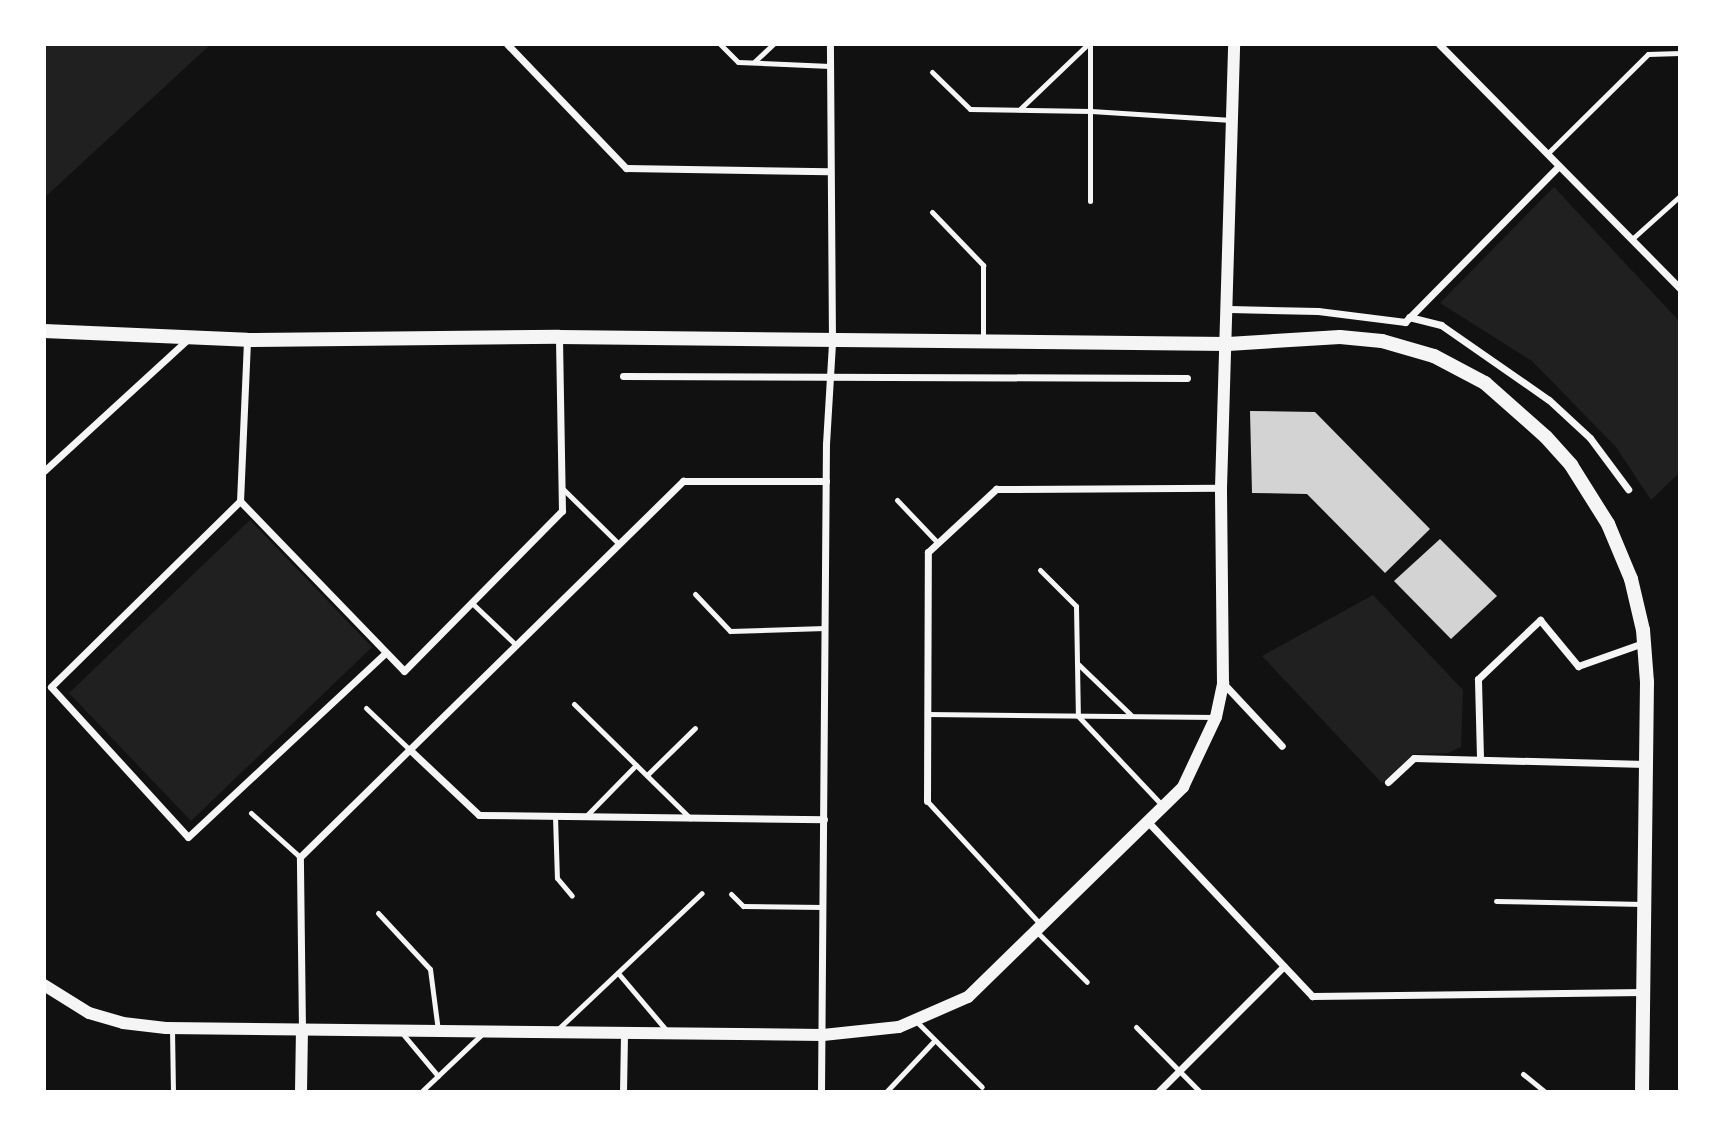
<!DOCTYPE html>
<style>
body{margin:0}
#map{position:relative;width:1724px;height:1136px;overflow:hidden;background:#111;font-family:Helvetica,sans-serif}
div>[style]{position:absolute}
.green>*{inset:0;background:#202020}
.building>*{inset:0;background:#d3d3d3}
.service>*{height:5px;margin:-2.5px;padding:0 2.5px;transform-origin:2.5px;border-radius:2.5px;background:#f5f5f5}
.minor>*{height:7px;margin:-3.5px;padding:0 3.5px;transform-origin:3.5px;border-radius:3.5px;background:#f5f5f5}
.tertiary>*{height:12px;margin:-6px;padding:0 6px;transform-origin:6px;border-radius:6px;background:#f5f5f5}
.secondary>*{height:14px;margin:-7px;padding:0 7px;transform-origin:7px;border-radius:7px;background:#f5f5f5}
span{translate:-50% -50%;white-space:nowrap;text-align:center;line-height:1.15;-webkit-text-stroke:7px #fff;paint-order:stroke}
.frame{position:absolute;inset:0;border:46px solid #fff;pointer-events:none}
</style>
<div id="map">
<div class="green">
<i style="clip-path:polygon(44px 44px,211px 44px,44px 198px)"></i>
<i style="clip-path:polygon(1554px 187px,1680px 322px,1680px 472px,1651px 500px,1616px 447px,1532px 361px,1440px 303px)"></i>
<i style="clip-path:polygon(250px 520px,372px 647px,191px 821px,69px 693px)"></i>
<i style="clip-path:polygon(1373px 595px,1463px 690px,1461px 747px,1448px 753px,1413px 754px,1382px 783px,1262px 656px)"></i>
</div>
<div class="building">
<i style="clip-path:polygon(1250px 411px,1315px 412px,1430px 529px,1385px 573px,1307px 494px,1252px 493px)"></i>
<i style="clip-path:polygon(1440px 539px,1497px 596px,1451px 639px,1394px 581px)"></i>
</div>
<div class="service">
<i style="left:720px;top:44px;width:25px;rotate:45deg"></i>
<i style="left:738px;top:62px;width:92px;rotate:2.5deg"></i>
<i style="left:754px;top:62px;width:26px;rotate:-43deg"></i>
<i style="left:932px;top:72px;width:53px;rotate:44.2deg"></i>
<i style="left:970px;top:109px;width:121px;rotate:0.9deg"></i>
<i style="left:1091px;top:111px;width:141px;rotate:3.7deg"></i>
<i style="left:1020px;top:109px;width:94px;rotate:-43.7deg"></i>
<i style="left:1547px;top:154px;width:142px;rotate:-44.7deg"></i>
<i style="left:1648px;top:54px;width:32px;rotate:-2deg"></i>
<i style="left:1090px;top:201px;width:157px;rotate:-90deg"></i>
<i style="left:932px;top:212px;width:74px;rotate:46.1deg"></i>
<i style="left:983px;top:265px;width:74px;rotate:90deg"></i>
<i style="left:1632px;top:239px;width:64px;rotate:-41.9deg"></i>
<i style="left:562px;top:488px;width:78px;rotate:44.5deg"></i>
<i style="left:897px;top:500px;width:59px;rotate:46.4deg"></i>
<i style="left:1040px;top:570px;width:51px;rotate:45deg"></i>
<i style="left:1076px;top:606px;width:110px;rotate:89deg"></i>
<i style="left:1078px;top:716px;width:122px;rotate:46.7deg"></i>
<i style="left:695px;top:594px;width:51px;rotate:46.6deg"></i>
<i style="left:730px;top:631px;width:95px;rotate:-1.8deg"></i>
<i style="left:474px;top:605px;width:58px;rotate:43.6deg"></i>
<i style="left:1077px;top:663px;width:76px;rotate:43.9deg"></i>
<i style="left:574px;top:704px;width:163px;rotate:44.5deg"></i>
<i style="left:366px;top:708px;width:59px;rotate:43.6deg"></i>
<i style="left:927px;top:714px;width:288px;rotate:0.6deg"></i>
<i style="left:647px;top:775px;width:67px;rotate:-44.4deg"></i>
<i style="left:927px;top:801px;width:168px;rotate:47.4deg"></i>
<i style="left:251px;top:813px;width:66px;rotate:41.9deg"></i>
<i style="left:587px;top:815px;width:70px;rotate:-45.6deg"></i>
<i style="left:555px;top:816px;width:62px;rotate:88.2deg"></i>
<i style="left:557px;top:878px;width:23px;rotate:50deg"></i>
<i style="left:731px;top:894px;width:17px;rotate:45deg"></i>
<i style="left:743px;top:906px;width:80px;rotate:0.7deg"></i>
<i style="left:1496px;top:901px;width:147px;rotate:1.2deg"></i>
<i style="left:378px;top:913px;width:76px;rotate:47.1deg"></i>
<i style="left:430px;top:969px;width:63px;rotate:82.6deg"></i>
<i style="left:1038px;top:933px;width:69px;rotate:45deg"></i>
<i style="left:618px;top:973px;width:76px;rotate:49.8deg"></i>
<i style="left:916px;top:1021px;width:93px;rotate:45deg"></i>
<i style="left:1136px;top:1027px;width:91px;rotate:45.4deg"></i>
<i style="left:172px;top:1029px;width:63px;rotate:89.1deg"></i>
<i style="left:557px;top:1030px;width:199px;rotate:-43.4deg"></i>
<i style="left:402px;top:1033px;width:56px;rotate:50.1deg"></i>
<i style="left:1523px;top:1074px;width:28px;rotate:39deg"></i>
<i style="left:421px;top:1092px;width:84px;rotate:-43.6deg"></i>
<i style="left:886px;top:1092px;width:71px;rotate:-46.7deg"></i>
</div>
<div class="minor">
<i style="left:507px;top:44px;width:172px;rotate:46.2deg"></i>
<i style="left:626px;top:168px;width:202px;rotate:0.9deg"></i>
<i style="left:1439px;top:44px;width:343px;rotate:45.4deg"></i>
<i style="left:1229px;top:309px;width:89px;rotate:1.3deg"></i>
<i style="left:1318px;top:311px;width:88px;rotate:7.2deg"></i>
<i style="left:1405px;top:322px;width:219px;rotate:-45.4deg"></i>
<i style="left:1409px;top:317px;width:33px;rotate:14deg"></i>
<i style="left:1441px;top:325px;width:131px;rotate:34.8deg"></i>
<i style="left:1549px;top:400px;width:56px;rotate:42.8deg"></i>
<i style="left:1590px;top:438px;width:64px;rotate:53.3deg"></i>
<i style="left:247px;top:341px;width:160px;rotate:92.5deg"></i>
<i style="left:240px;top:501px;width:265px;rotate:135.5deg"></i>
<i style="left:51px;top:687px;width:203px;rotate:47.6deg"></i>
<i style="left:188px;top:837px;width:268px;rotate:-43deg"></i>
<i style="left:623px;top:376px;width:564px;rotate:0.2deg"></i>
<i style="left:44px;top:471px;width:195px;rotate:-42.5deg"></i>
<i style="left:240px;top:501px;width:236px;rotate:46deg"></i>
<i style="left:404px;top:671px;width:225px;rotate:-45.4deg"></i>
<i style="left:562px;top:511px;width:174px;rotate:-91deg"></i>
<i style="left:1223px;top:683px;width:86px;rotate:46.9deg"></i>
<i style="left:409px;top:749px;width:96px;rotate:43.3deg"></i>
<i style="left:479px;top:815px;width:345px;rotate:0.7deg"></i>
<i style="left:1480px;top:757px;width:78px;rotate:-91.5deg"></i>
<i style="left:1478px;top:679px;width:86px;rotate:-43.6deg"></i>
<i style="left:1540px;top:620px;width:60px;rotate:50.4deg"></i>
<i style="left:1578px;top:666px;width:69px;rotate:-19.5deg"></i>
<i style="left:1388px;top:782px;width:35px;rotate:-43deg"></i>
<i style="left:1414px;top:758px;width:231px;rotate:1.5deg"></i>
<i style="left:927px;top:801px;width:249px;rotate:-89.8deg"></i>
<i style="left:928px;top:552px;width:93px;rotate:-42.8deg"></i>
<i style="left:996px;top:489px;width:225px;rotate:-0.3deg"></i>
<i style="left:1149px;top:823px;width:238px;rotate:46.7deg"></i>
<i style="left:1312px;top:996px;width:331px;rotate:-0.7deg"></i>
<i style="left:302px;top:1030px;width:173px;rotate:-90.7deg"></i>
<i style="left:300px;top:857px;width:537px;rotate:-44.47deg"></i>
<i style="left:683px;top:481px;width:143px"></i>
<i style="left:623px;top:1092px;width:59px;rotate:-89deg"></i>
<i style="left:821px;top:1092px;width:648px;rotate:-89.56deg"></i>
<i style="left:826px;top:444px;width:102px;rotate:-86.6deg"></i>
<i style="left:832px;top:342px;width:298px;rotate:-90.4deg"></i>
<i style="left:1158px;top:1092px;width:178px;rotate:-45deg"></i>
</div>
<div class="tertiary">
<i style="left:44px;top:985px;width:53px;rotate:31.9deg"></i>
<i style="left:89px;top:1013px;width:35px;rotate:16deg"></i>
<i style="left:123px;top:1023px;width:43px;rotate:6.6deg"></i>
<i style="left:166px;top:1028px;width:657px;rotate:0.61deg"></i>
<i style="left:823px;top:1035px;width:76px;rotate:-6deg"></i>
<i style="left:899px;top:1027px;width:75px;rotate:-23.5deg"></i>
<i style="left:968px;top:997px;width:301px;rotate:-44.3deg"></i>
<i style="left:1183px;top:787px;width:77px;rotate:-64.8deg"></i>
<i style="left:1216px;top:717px;width:35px;rotate:-78deg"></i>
<i style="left:1223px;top:683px;width:195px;rotate:-90.6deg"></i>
<i style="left:1221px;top:488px;width:444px;rotate:-88.3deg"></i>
<i style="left:301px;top:1092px;width:62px;rotate:-89.1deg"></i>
</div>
<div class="secondary">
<i style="left:44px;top:331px;width:203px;rotate:2.5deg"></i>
<i style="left:247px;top:340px;width:312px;rotate:-0.6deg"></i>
<i style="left:559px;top:337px;width:669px;rotate:0.6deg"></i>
<i style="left:1228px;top:344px;width:112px;rotate:-3.6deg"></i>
<i style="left:1340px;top:337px;width:42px;rotate:5.4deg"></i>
<i style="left:1382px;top:341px;width:54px;rotate:16.1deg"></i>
<i style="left:1434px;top:356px;width:58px;rotate:27.9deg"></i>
<i style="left:1485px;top:383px;width:81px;rotate:41.5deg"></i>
<i style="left:1546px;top:437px;width:38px;rotate:48deg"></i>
<i style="left:1571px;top:465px;width:70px;rotate:57.9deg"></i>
<i style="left:1608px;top:524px;width:60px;rotate:67.3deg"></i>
<i style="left:1631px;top:579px;width:52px;rotate:76.8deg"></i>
<i style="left:1643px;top:630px;width:52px;rotate:85.6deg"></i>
<i style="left:1647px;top:682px;width:410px;rotate:90.7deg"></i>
</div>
<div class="frame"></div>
</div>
